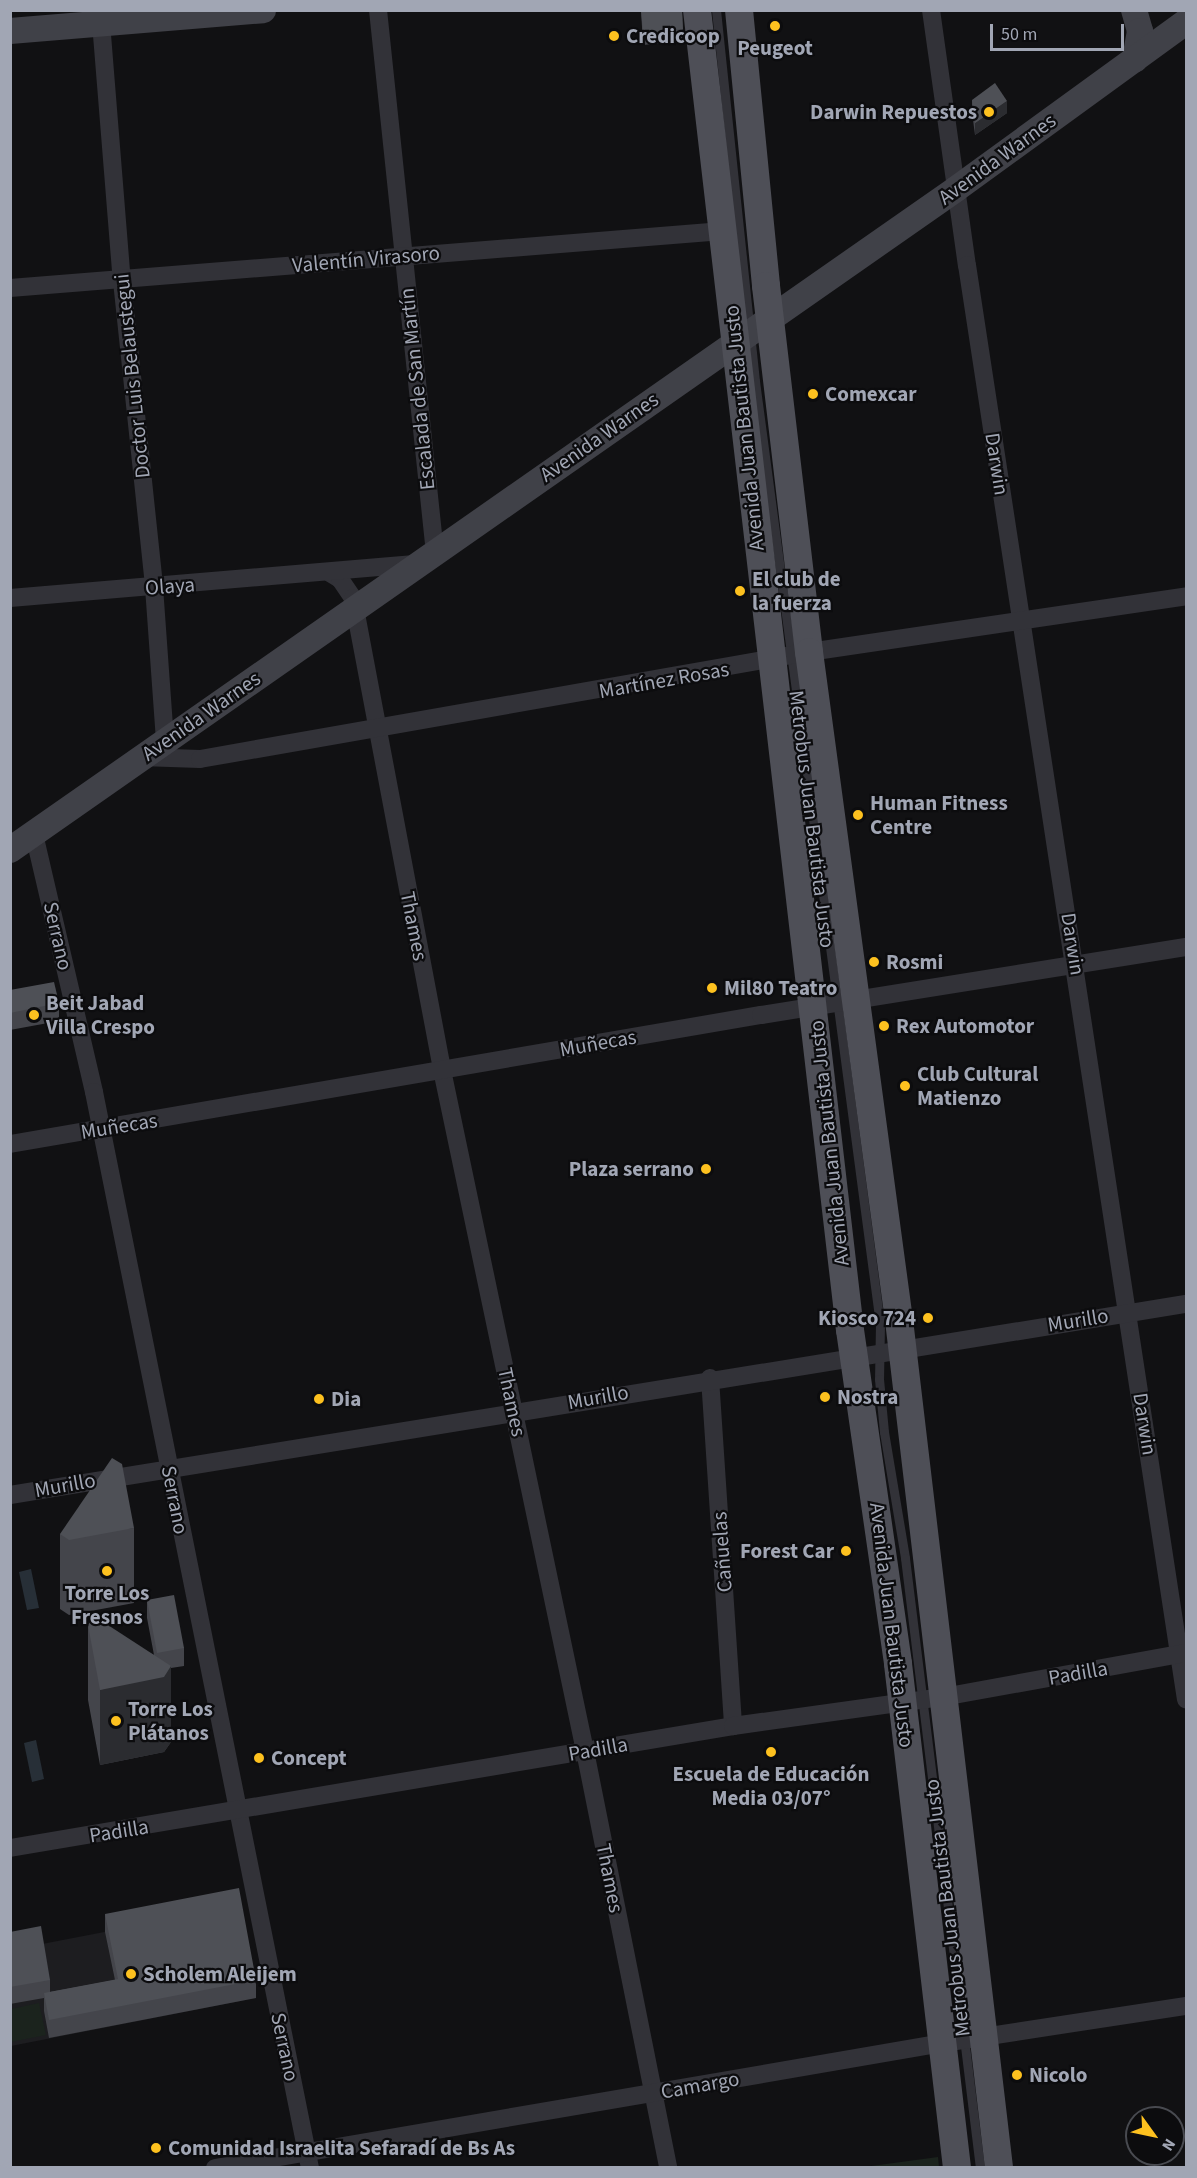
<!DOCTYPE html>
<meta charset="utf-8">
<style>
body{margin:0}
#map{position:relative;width:1197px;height:2178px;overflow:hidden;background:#111113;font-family:"Source Sans 3",sans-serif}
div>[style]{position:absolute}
.built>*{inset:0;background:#1d1d20}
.green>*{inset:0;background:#1b231d}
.water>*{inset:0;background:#272f37}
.lane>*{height:9px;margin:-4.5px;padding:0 4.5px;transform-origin:4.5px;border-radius:4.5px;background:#323238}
.street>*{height:18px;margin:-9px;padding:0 9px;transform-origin:9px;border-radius:9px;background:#323238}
.secondary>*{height:26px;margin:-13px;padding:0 13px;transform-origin:13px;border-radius:13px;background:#404148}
.primary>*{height:28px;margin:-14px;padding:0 14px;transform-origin:14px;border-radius:14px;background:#4e4f57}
.wall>*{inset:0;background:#44454b}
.shaded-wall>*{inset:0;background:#2b2c30}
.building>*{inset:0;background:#4e5056}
.dots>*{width:16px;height:16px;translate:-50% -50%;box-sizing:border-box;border:3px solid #0c0c0e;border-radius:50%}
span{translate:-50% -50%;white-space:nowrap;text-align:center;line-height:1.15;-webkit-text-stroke:4.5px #0c0c0e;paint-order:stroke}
.poi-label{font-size:21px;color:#a1a6b4;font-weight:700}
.left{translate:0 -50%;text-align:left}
.right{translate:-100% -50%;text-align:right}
.street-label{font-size:21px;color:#a1a6b4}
.frame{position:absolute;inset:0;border:12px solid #a1a6b4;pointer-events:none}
.north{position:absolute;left:1125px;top:2106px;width:60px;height:60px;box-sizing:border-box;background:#0c0c0e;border:2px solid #484a50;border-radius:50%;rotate:123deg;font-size:16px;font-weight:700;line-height:24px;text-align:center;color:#a1a6b4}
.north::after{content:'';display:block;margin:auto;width:21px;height:27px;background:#fdc11f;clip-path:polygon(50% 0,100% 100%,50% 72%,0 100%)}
.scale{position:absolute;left:990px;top:24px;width:134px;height:27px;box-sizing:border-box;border:3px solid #a1a6b4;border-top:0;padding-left:8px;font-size:18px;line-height:21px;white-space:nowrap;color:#a1a6b4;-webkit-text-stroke:4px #0c0c0e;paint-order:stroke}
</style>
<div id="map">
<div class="built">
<i style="clip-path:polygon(239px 1906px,256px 1998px,11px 2046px,11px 1950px)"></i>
</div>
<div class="green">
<i style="clip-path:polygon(39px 2003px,46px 2035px,11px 2042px,11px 2009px)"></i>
<i style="clip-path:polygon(938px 2157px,939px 2167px,864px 2167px)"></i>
</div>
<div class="water">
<i style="clip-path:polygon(31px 1569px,39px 1608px,27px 1610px,19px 1572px)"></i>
<i style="clip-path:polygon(36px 1740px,44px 1779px,32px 1782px,24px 1743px)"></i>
</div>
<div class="lane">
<i style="left:716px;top:10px;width:373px;rotate:84deg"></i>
<i style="left:755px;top:381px;width:951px;rotate:82.45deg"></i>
<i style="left:880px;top:1324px;width:55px;rotate:91deg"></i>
<i style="left:879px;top:1379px;width:53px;rotate:84.6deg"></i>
<i style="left:884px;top:1432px;width:128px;rotate:80.5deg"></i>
<i style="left:905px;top:1558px;width:615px;rotate:82.99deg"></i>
</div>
<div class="street">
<i style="left:100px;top:10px;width:272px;rotate:85.4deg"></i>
<i style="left:122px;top:281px;width:308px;rotate:84deg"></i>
<i style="left:154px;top:587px;width:155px;rotate:85.9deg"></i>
<i style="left:378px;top:10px;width:546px;rotate:84.01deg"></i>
<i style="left:931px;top:10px;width:258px;rotate:82deg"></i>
<i style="left:967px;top:265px;width:1451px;rotate:81.32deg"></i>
<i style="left:10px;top:288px;width:715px;rotate:-4.57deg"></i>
<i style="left:330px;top:573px;width:12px;rotate:31deg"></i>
<i style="left:340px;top:579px;width:23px;rotate:56deg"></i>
<i style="left:353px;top:598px;width:480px;rotate:79.3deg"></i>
<i style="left:442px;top:1070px;width:696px;rotate:78.14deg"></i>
<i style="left:585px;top:1751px;width:425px;rotate:78.7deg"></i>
<i style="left:10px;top:598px;width:409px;rotate:-4.8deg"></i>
<i style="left:141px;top:757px;width:59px;rotate:1.9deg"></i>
<i style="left:200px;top:759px;width:618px;rotate:-9.97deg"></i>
<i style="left:809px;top:652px;width:381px;rotate:-8.4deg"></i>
<i style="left:34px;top:834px;width:265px;rotate:76.9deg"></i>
<i style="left:94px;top:1092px;width:1097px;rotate:78.65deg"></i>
<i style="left:10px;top:1144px;width:762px;rotate:-9.75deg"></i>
<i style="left:761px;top:1015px;width:430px;rotate:-9.1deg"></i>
<i style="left:710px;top:1378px;width:349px;rotate:86.2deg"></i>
<i style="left:10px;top:1495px;width:1191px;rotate:-9.23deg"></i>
<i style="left:10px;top:1848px;width:733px;rotate:-9.58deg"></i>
<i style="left:733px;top:1726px;width:212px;rotate:-7.9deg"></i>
<i style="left:943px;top:1697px;width:247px;rotate:-10.3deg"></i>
<i style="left:215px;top:2168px;width:739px;rotate:-9.74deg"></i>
<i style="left:943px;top:2043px;width:246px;rotate:-8.7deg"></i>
</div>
<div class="secondary">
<i style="left:1134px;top:10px;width:22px;rotate:74deg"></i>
<i style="left:1140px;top:31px;width:29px;rotate:100deg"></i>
<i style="left:10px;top:31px;width:254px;rotate:-4.7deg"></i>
<i style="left:10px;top:850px;width:1154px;rotate:-34.94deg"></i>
<i style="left:956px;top:189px;width:284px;rotate:-36deg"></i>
</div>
<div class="primary">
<i style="left:697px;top:10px;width:1329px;rotate:83.39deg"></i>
<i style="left:850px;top:1330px;width:337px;rotate:81.8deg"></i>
<i style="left:898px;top:1664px;width:507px;rotate:83.32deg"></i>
<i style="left:739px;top:10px;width:277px;rotate:84.4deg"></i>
<i style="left:766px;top:286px;width:369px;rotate:83.3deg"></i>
<i style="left:809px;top:652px;width:674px;rotate:82.33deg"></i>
<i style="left:899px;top:1320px;width:854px;rotate:83.27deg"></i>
</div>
<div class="wall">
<i style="clip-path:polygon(641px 10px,682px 10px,683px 41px,643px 45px)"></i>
<i style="clip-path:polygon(972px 100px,1007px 113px,975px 135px,972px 112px)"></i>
<i style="clip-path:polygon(10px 990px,59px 1003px,59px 1021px,10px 1030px)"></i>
<i style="clip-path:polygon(134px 1528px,134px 1603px,69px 1615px,60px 1609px,60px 1534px)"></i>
<i style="clip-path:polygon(147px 1600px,184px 1648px,184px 1666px,171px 1668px,171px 1742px,164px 1752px,100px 1765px,88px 1700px,88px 1625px,154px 1655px,147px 1618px)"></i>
<i style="clip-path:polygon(105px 1914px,256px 1980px,256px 1998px,49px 2038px,44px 2011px,44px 1998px,10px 2004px,10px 1932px,50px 1980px,50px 1992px,115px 1980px,105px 1932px)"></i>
</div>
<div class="shaded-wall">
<i style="clip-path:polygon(1007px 101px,1007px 113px,975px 135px,975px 123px)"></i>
<i style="clip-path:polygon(12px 1642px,12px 1717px,10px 1719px,10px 1644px)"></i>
<i style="clip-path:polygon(171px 1666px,171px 1742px,164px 1752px,100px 1765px,100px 1690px)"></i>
</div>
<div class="building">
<i style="clip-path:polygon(641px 10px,682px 10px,683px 29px,643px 33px)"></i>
<i style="clip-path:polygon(995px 83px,1007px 101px,975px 123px,972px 100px)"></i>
<i style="clip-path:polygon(54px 982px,59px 1003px,10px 1013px,10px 990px)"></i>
<i style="clip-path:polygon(112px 1458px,122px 1464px,134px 1528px,69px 1540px,60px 1534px)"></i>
<i style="clip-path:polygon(174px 1595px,184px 1648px,157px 1653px,147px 1600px)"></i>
<i style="clip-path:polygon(94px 1616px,171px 1666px,164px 1677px,100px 1690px,88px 1625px)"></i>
<i style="clip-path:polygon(239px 1888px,256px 1980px,49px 2020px,44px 1993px,118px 1979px,105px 1914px)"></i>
<i style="clip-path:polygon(41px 1926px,50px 1980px,10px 1987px,10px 1932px)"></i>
</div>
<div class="dots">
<i style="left:775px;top:26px;background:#fdc11f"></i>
<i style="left:614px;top:36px;background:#fdc11f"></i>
<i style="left:989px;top:112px;background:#fdc11f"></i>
<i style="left:813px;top:394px;background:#fdc11f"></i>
<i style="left:740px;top:591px;background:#fdc11f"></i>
<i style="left:858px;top:815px;background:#fdc11f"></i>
<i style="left:874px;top:962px;background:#fdc11f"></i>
<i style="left:712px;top:988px;background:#fdc11f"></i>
<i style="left:34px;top:1015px;background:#fdc11f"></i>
<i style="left:884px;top:1026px;background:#fdc11f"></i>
<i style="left:905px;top:1086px;background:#fdc11f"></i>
<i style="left:706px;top:1169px;background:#fdc11f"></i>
<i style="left:928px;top:1318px;background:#fdc11f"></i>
<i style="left:825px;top:1397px;background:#fdc11f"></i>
<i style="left:319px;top:1399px;background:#fdc11f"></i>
<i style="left:846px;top:1551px;background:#fdc11f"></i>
<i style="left:107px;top:1571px;background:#fdc11f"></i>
<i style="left:116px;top:1721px;background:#fdc11f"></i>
<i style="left:771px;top:1752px;background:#fdc11f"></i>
<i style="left:259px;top:1758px;background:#fdc11f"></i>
<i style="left:131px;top:1974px;background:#fdc11f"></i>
<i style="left:1017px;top:2075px;background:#fdc11f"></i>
<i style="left:156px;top:2148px;background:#fdc11f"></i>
</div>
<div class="poi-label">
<span class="left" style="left:626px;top:36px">Credicoop</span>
<span style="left:775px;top:48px">Peugeot</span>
<span class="right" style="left:977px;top:112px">Darwin Repuestos</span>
<span class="left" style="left:825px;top:394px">Comexcar</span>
<span class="left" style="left:752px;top:591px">El club de<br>la fuerza</span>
<span class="left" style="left:870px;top:815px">Human Fitness<br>Centre</span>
<span class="left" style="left:886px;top:962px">Rosmi</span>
<span class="left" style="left:724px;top:988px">Mil80 Teatro</span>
<span class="left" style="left:46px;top:1015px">Beit Jabad<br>Villa Crespo</span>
<span class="left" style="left:896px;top:1026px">Rex Automotor</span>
<span class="left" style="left:917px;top:1086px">Club Cultural<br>Matienzo</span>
<span class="right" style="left:694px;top:1169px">Plaza serrano</span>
<span class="right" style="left:916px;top:1318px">Kiosco 724</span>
<span class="left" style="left:837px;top:1397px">Nostra</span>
<span class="left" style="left:331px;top:1399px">Dia</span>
<span class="right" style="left:834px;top:1551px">Forest Car</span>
<span style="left:107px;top:1605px">Torre Los<br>Fresnos</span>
<span class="left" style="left:128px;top:1721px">Torre Los<br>Plátanos</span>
<span class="left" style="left:271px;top:1758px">Concept</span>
<span style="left:771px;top:1786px">Escuela de Educación<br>Media 03/07°</span>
<span class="left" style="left:143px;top:1974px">Scholem Aleijem</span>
<span class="left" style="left:1029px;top:2075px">Nicolo</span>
<span class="left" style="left:168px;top:2148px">Comunidad Israelita Sefaradí de Bs As</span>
</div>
<div class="street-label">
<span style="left:997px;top:159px;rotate:-36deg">Avenida Warnes</span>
<span style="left:366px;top:259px;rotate:-5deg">Valentín Virasoro</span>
<span style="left:132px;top:376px;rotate:-96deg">Doctor Luis Belaustegui</span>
<span style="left:417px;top:389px;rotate:-96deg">Escalada de San Martín</span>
<span style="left:744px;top:428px;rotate:-96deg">Avenida Juan Bautista Justo</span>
<span style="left:599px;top:437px;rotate:-35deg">Avenida Warnes</span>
<span style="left:997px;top:464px;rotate:81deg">Darwin</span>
<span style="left:170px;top:586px;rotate:-4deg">Olaya</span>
<span style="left:664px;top:680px;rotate:-10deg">Martínez Rosas</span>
<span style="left:201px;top:716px;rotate:-35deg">Avenida Warnes</span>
<span style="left:812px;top:819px;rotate:83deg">Metrobus Juan Bautista Justo</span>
<span style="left:414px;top:926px;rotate:79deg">Thames</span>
<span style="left:58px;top:936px;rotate:77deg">Serrano</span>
<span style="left:1073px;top:944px;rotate:81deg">Darwin</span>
<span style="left:598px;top:1043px;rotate:-10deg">Muñecas</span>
<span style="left:119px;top:1126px;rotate:-9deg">Muñecas</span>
<span style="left:829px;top:1143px;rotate:-96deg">Avenida Juan Bautista Justo</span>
<span style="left:1078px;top:1320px;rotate:-9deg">Murillo</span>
<span style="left:598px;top:1397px;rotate:-10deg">Murillo</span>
<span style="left:512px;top:1402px;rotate:78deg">Thames</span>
<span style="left:1145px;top:1424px;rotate:81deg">Darwin</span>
<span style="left:65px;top:1485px;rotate:-10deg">Murillo</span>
<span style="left:175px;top:1500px;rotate:79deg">Serrano</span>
<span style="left:722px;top:1552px;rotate:-94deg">Cañuelas</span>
<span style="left:892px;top:1625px;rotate:83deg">Avenida Juan Bautista Justo</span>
<span style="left:1078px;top:1673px;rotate:-10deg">Padilla</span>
<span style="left:598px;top:1749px;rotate:-10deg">Padilla</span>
<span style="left:119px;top:1831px;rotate:-9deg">Padilla</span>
<span style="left:610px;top:1878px;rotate:79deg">Thames</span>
<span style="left:947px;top:1908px;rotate:-97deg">Metrobus Juan Bautista Justo</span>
<span style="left:285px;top:2047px;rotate:78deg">Serrano</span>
<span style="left:700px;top:2085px;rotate:-10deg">Camargo</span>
</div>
<div class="frame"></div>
<div class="north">N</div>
<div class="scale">50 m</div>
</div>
